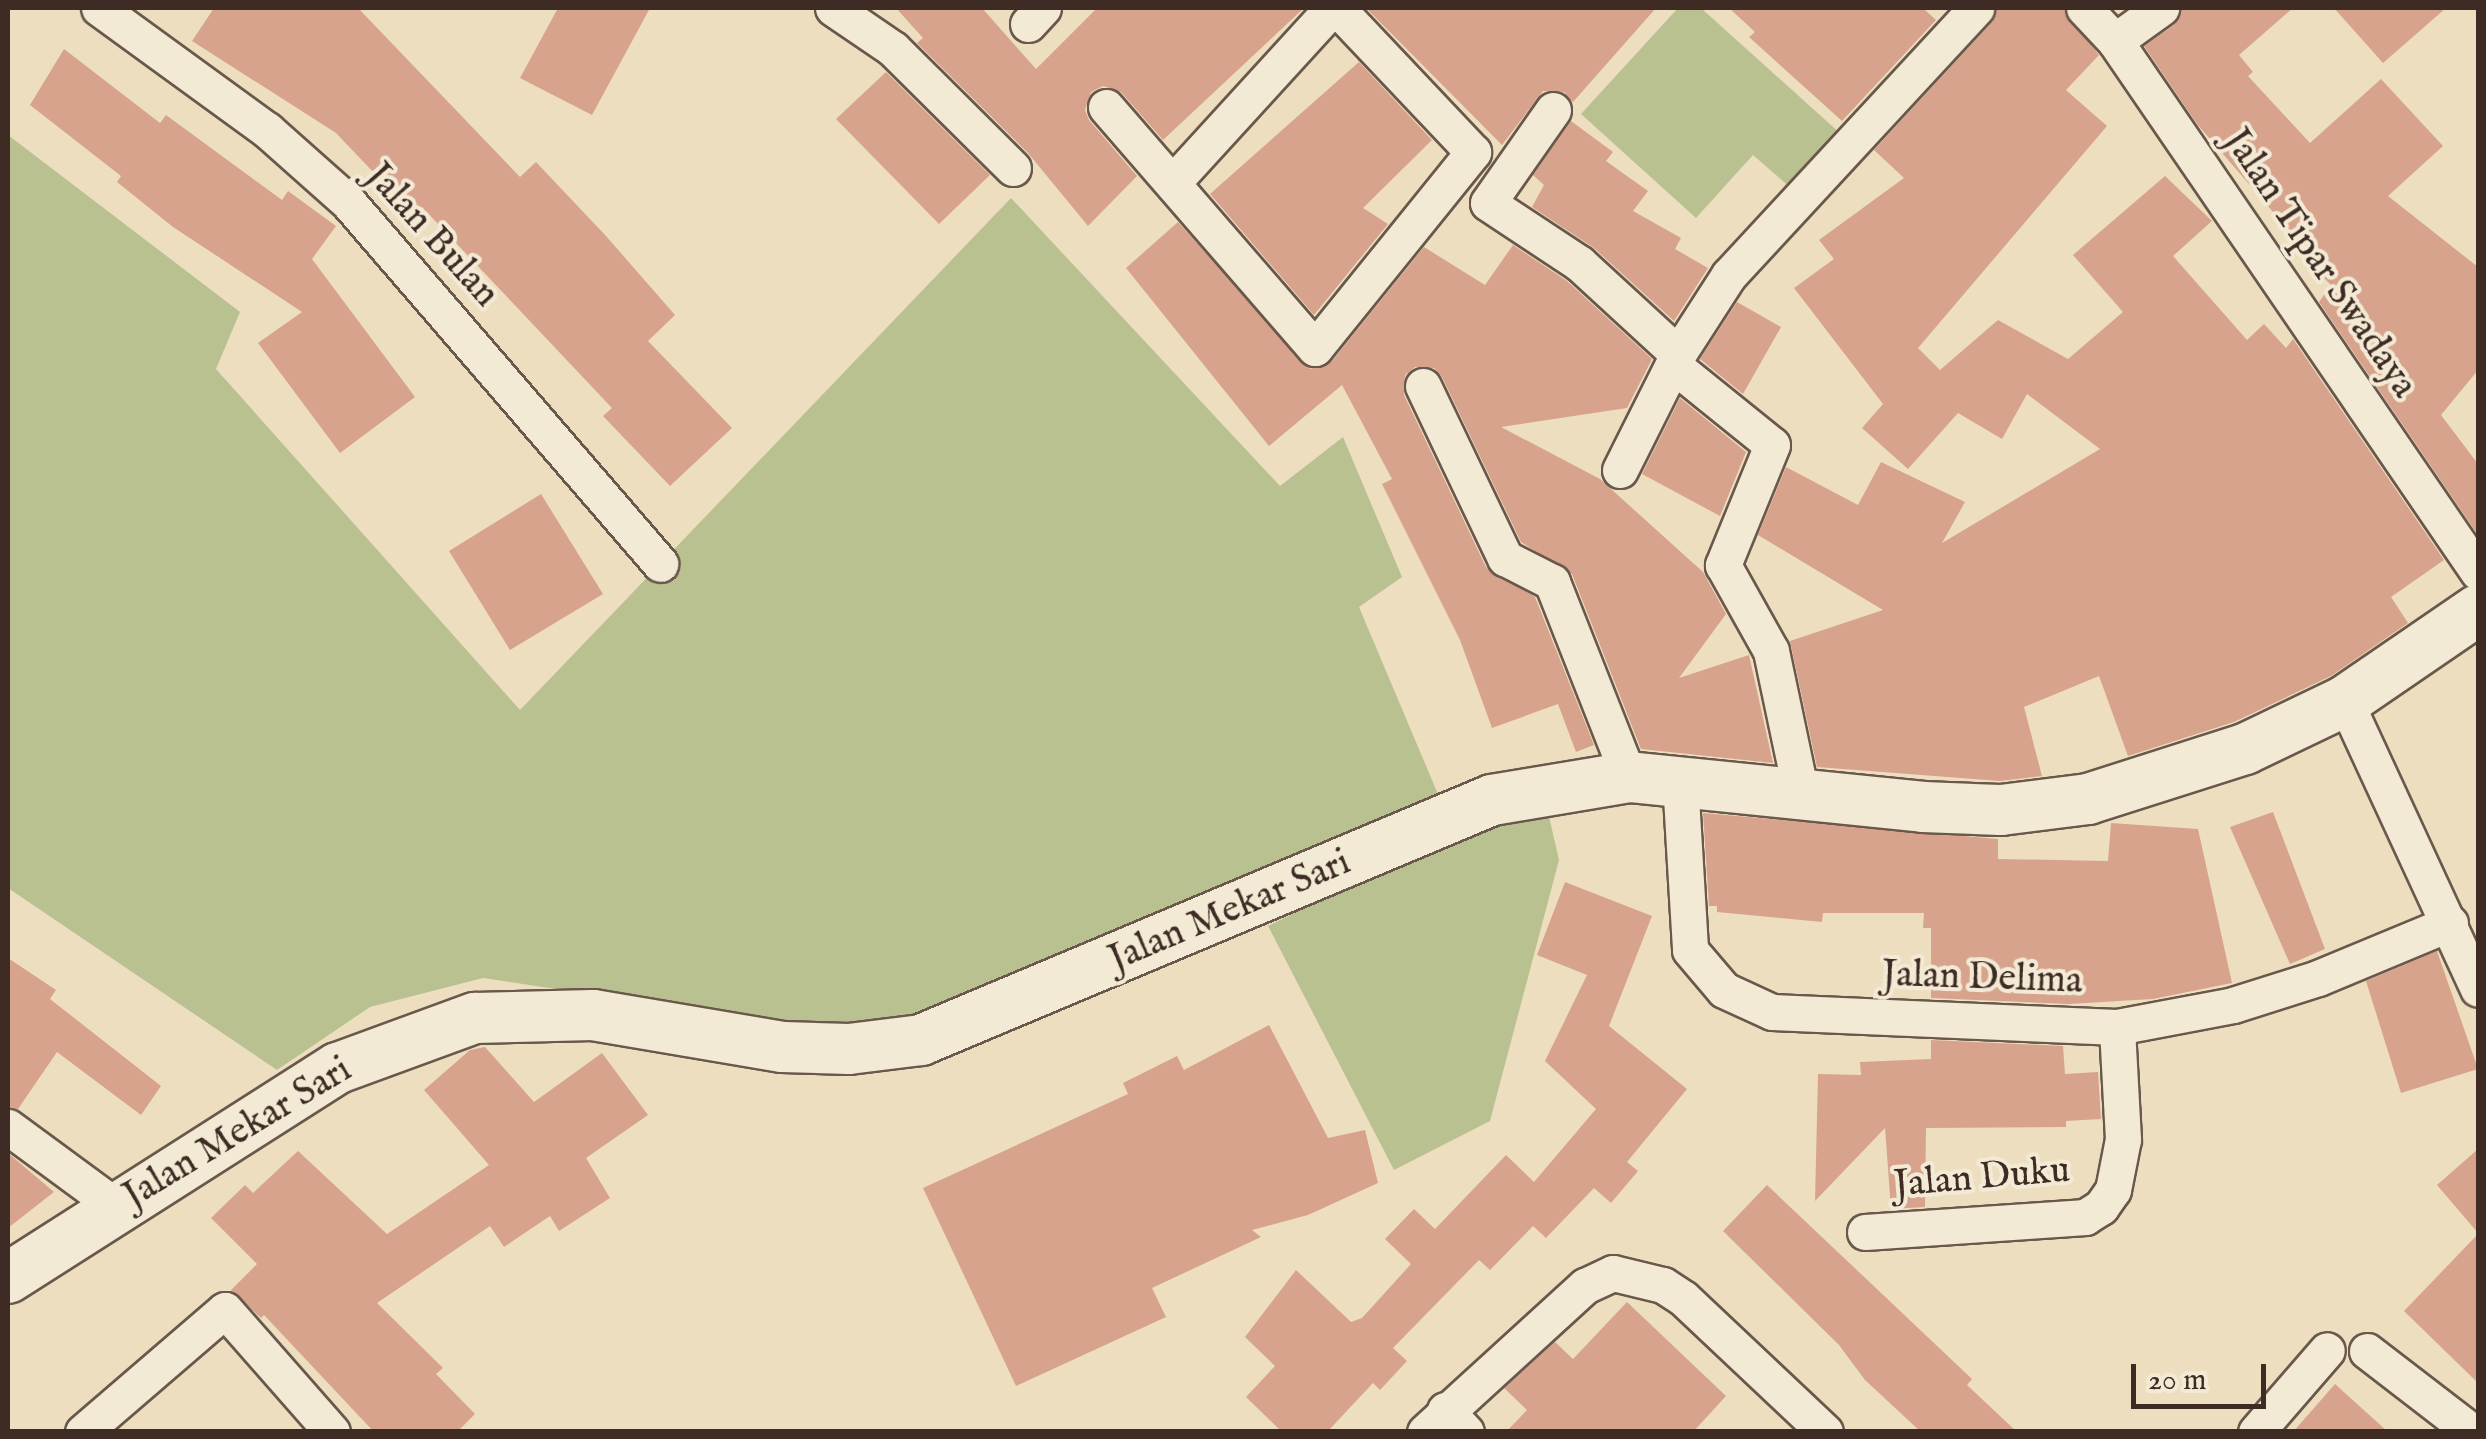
<!DOCTYPE html>
<style>
body{margin:0}
#map{position:relative;width:2486px;height:1439px;overflow:hidden;background:#eddebf;font-family:"IM FELL English",serif}
div>[style]{position:absolute}
.green>*{inset:0;background:#b9c191}
.building>*{inset:0;background:#d8a38d}
.roads{filter:drop-shadow(2px 0 #69584b) drop-shadow(-2px 0 #69584b) drop-shadow(0 2px #69584b) drop-shadow(0 -2px #69584b)}
.street>*{height:35px;margin:-17.5px;padding:0 17.5px;transform-origin:17.5px;border-radius:17.5px;background:#f3ead5}
.secondary>*{height:50px;margin:-25px;padding:0 25px;transform-origin:25px;border-radius:25px;background:#f3ead5}
span{translate:-50% -50%;white-space:nowrap;text-align:center;line-height:1.15;-webkit-text-stroke:8px #f3ead5;paint-order:stroke}
.street-label{font-size:38px;color:#3d2b24}
.frame{position:absolute;inset:0;border:10px solid #3d2b24;pointer-events:none}
.scale{position:absolute;left:2131px;top:1364px;width:135px;height:45px;box-sizing:border-box;border:5px solid #3d2b24;border-top:0;padding-left:12px;font-size:30px;line-height:35px;white-space:nowrap;color:#3d2b24;-webkit-text-stroke:8px #f3ead5;paint-order:stroke}
</style>
<div id="map">
<div class="green">
<i style="clip-path:polygon(1678px 8px,1701px 8px,1842px 135px,1792px 189px,1753px 155px,1696px 218px,1581px 114px)"></i>
<i style="clip-path:polygon(8px 135px,240px 312px,216px 369px,520px 710px,1011px 198px,1280px 486px,1343px 437px,1402px 577px,1359px 607px,1440px 799px,933px 1014px,825px 1030px,483px 978px,370px 1007px,277px 1070px,8px 888px)"></i>
<i style="clip-path:polygon(1547px 808px,1559px 860px,1490px 1121px,1394px 1170px,1268px 926px,1455px 833px)"></i>
</div>
<div class="building">
<i style="clip-path:polygon(214px 8px,358px 8px,520px 177px,536px 162px,606px 236px,675px 315px,648px 341px,732px 428px,670px 486px,603px 416px,612px 408px,422px 207px,414px 215px,336px 133px,192px 41px)"></i>
<i style="clip-path:polygon(558px 8px,650px 8px,592px 115px,520px 78px)"></i>
<i style="clip-path:polygon(896px 8px,982px 8px,1036px 69px,1097px 8px,1304px 8px,1163px 140px,1121px 92px,1103px 86px,1091px 92px,1085px 110px,1089px 120px,1137px 176px,1088px 226px,1028px 153px,917px 43px,923px 38px)"></i>
<i style="clip-path:polygon(1366px 8px,1656px 8px,1573px 102px,1564px 92px,1543px 91px,1502px 145px)"></i>
<i style="clip-path:polygon(1729px 8px,1923px 8px,1936px 20px,1842px 121px,1749px 37px,1755px 32px)"></i>
<i style="clip-path:polygon(1997px 8px,2063px 8px,2099px 55px,2066px 90px,2107px 126px,1918px 348px,1940px 370px,1998px 320px,2068px 359px,2123px 312px,2073px 255px,2165px 176px,2212px 221px,2173px 256px,2247px 340px,2264px 324px,2286px 348px,2293px 339px,2444px 560px,2391px 597px,2408px 623px,2331px 676px,2234px 722px,2128px 756px,2099px 676px,2024px 707px,2042px 776px,2000px 781px,1817px 767px,1790px 641px,1883px 610px,1758px 535px,1786px 467px,1858px 505px,1881px 462px,1965px 502px,1942px 543px,2100px 449px,2027px 394px,2002px 439px,1958px 413px,1908px 469px,1862px 428px,1883px 404px,1794px 288px,1834px 259px,1819px 240px,1904px 178px,1874px 150px,1992px 22px)"></i>
<i style="clip-path:polygon(2182px 8px,2293px 8px,2239px 55px,2253px 72px,2248px 76px,2310px 143px,2381px 79px,2443px 146px,2388px 196px,2478px 267px,2478px 370px,2441px 415px,2478px 464px,2478px 535px,2319px 302px,2331px 285px,2315px 269px,2319px 265px,2197px 124px,2144px 46px,2174px 25px)"></i>
<i style="clip-path:polygon(2334px 8px,2446px 8px,2383px 63px)"></i>
<i style="clip-path:polygon(64px 49px,160px 123px,166px 115px,282px 200px,288px 191px,336px 226px,312px 259px,415px 397px,340px 453px,258px 343px,302px 312px,173px 227px,117px 182px,121px 176px,30px 105px)"></i>
<i style="clip-path:polygon(1359px 62px,1432px 140px,1363px 208px,1388px 224px,1314px 315px,1210px 194px)"></i>
<i style="clip-path:polygon(886px 72px,990px 175px,939px 224px,836px 119px)"></i>
<i style="clip-path:polygon(1571px 121px,1613px 152px,1606px 161px,1648px 191px,1633px 211px,1681px 238px,1675px 249px,1708px 268px,1674px 321px,1594px 248px,1532px 207px,1544px 185px,1533px 175px)"></i>
<i style="clip-path:polygon(1178px 222px,1310px 369px,1332px 361px,1424px 247px,1485px 285px,1513px 245px,1567px 281px,1652px 359px,1627px 408px,1501px 427px,1600px 479px,1703px 572px,1726px 614px,1679px 678px,1749px 655px,1773px 763px,1641px 749px,1572px 574px,1521px 542px,1442px 377px,1434px 368px,1415px 367px,1405px 375px,1404px 395px,1486px 567px,1535px 597px,1594px 745px,1576px 752px,1558px 704px,1492px 728px,1460px 640px,1382px 484px,1392px 479px,1342px 385px,1269px 446px,1126px 268px)"></i>
<i style="clip-path:polygon(1737px 302px,1781px 327px,1743px 394px,1700px 359px)"></i>
<i style="clip-path:polygon(1680px 398px,1746px 452px,1720px 516px,1642px 474px)"></i>
<i style="clip-path:polygon(541px 494px,603px 594px,510px 650px,449px 551px)"></i>
<i style="clip-path:polygon(2273px 812px,2325px 949px,2290px 964px,2230px 827px)"></i>
<i style="clip-path:polygon(1703px 813px,1998px 839px,1998px 859px,2108px 861px,2111px 823px,2198px 829px,2232px 983px,2153px 999px,2069px 1004px,1931px 998px,1931px 928px,1923px 928px,1924px 913px,1823px 913px,1822px 922px,1717px 912px,1717px 906px,1709px 906px)"></i>
<i style="clip-path:polygon(1565px 882px,1652px 916px,1609px 1026px,1687px 1089px,1627px 1162px,1638px 1171px,1611px 1203px,1594px 1188px,1546px 1238px,1533px 1226px,1490px 1270px,1479px 1260px,1393px 1348px,1407px 1361px,1380px 1390px,1373px 1383px,1327px 1432px,1282px 1432px,1246px 1397px,1275px 1366px,1245px 1337px,1296px 1270px,1351px 1322px,1362px 1318px,1411px 1264px,1385px 1239px,1414px 1209px,1435px 1229px,1506px 1155px,1534px 1182px,1596px 1109px,1545px 1061px,1587px 975px,1537px 955px)"></i>
<i style="clip-path:polygon(2437px 951px,2478px 1069px,2401px 1093px,2366px 981px)"></i>
<i style="clip-path:polygon(8px 958px,56px 990px,50px 999px,161px 1086px,141px 1115px,57px 1052px,18px 1109px,8px 1106px)"></i>
<i style="clip-path:polygon(1269px 1025px,1328px 1138px,1365px 1130px,1378px 1183px,1308px 1215px,1252px 1230px,1261px 1237px,1152px 1288px,1166px 1317px,1016px 1386px,923px 1188px,1128px 1094px,1123px 1083px,1177px 1056px,1184px 1070px)"></i>
<i style="clip-path:polygon(1931px 1040px,2063px 1046px,2065px 1074px,2098px 1072px,2101px 1119px,2066px 1121px,2066px 1127px,1926px 1128px,1925px 1207px,1891px 1209px,1885px 1128px,1815px 1201px,1818px 1074px,1861px 1075px,1860px 1062px,1931px 1059px)"></i>
<i style="clip-path:polygon(485px 1047px,534px 1102px,602px 1053px,648px 1115px,586px 1158px,610px 1198px,559px 1231px,550px 1216px,504px 1247px,490px 1226px,377px 1303px,443px 1368px,436px 1374px,475px 1414px,457px 1432px,374px 1432px,264px 1315px,261px 1318px,231px 1290px,257px 1264px,211px 1218px,245px 1185px,253px 1193px,298px 1151px,387px 1234px,489px 1165px,424px 1090px,470px 1050px)"></i>
<i style="clip-path:polygon(2478px 1149px,2478px 1233px,2437px 1185px)"></i>
<i style="clip-path:polygon(8px 1153px,54px 1192px,8px 1228px)"></i>
<i style="clip-path:polygon(1767px 1185px,1972px 1379px,1967px 1385px,2017px 1432px,1921px 1432px,1865px 1380px,1839px 1345px,1723px 1231px)"></i>
<i style="clip-path:polygon(2478px 1234px,2478px 1383px,2404px 1311px)"></i>
<i style="clip-path:polygon(1627px 1302px,1726px 1396px,1693px 1432px,1506px 1432px,1527px 1410px,1504px 1388px,1555px 1342px,1573px 1359px)"></i>
<i style="clip-path:polygon(2335px 1384px,2388px 1432px,2293px 1432px)"></i>
</div>
<div class="roads">
<div class="street">
<i style="left:99px;top:8px;width:208px;rotate:36deg"></i>
<i style="left:267px;top:130px;width:108px;rotate:41.6deg"></i>
<i style="left:348px;top:202px;width:478px;rotate:49.2deg"></i>
<i style="left:833px;top:8px;width:73px;rotate:34.3deg"></i>
<i style="left:893px;top:49px;width:169px;rotate:44.8deg"></i>
<i style="left:2084px;top:8px;width:45px;rotate:46.8deg"></i>
<i style="left:2115px;top:41px;width:643px;rotate:55.64deg"></i>
<i style="left:1028px;top:24px;width:22px;rotate:-47deg"></i>
<i style="left:2115px;top:41px;width:57px;rotate:-35.7deg"></i>
<i style="left:1106px;top:107px;width:319px;rotate:49.1deg"></i>
<i style="left:1315px;top:348px;width:252px;rotate:-51.1deg"></i>
<i style="left:1473px;top:152px;width:198px;rotate:-133.4deg"></i>
<i style="left:1553px;top:110px;width:113px;rotate:125deg"></i>
<i style="left:1488px;top:203px;width:110px;rotate:33.5deg"></i>
<i style="left:1580px;top:264px;width:133px;rotate:42.6deg"></i>
<i style="left:1175px;top:180px;width:233px;rotate:-47.6deg"></i>
<i style="left:1673px;top:365px;width:127px;rotate:38.9deg"></i>
<i style="left:1772px;top:445px;width:130px;rotate:112.2deg"></i>
<i style="left:1723px;top:565px;width:98px;rotate:60.8deg"></i>
<i style="left:1771px;top:651px;width:145px;rotate:78.1deg"></i>
<i style="left:1423px;top:386px;width:191px;rotate:64.5deg"></i>
<i style="left:1505px;top:558px;width:53px;rotate:27.1deg"></i>
<i style="left:1552px;top:582px;width:210px;rotate:68.5deg"></i>
<i style="left:1620px;top:470px;width:130px;rotate:-63.4deg"></i>
<i style="left:1678px;top:354px;width:94px;rotate:-57.2deg"></i>
<i style="left:1729px;top:275px;width:364px;rotate:-47.2deg"></i>
<i style="left:2345px;top:701px;width:317px;rotate:65.2deg"></i>
<i style="left:1680px;top:780px;width:170px;rotate:86.6deg"></i>
<i style="left:1690px;top:950px;width:52px;rotate:49.6deg"></i>
<i style="left:1724px;top:990px;width:53px;rotate:24.6deg"></i>
<i style="left:1772px;top:1012px;width:345px;rotate:2.5deg"></i>
<i style="left:2117px;top:1027px;width:118px;rotate:-10.7deg"></i>
<i style="left:2233px;top:1005px;width:89px;rotate:-17.6deg"></i>
<i style="left:2318px;top:978px;width:143px;rotate:-22.6deg"></i>
<i style="left:8px;top:1127px;width:135px;rotate:36.3deg"></i>
<i style="left:1865px;top:1232px;width:221px;rotate:-3.9deg"></i>
<i style="left:2085px;top:1217px;width:19px;rotate:-32deg"></i>
<i style="left:2101px;top:1207px;width:21px;rotate:-55deg"></i>
<i style="left:2113px;top:1190px;width:52px;rotate:-78.9deg"></i>
<i style="left:2123px;top:1139px;width:112px;rotate:-93.1deg"></i>
<i style="left:2367px;top:1351px;width:133px;rotate:37.6deg"></i>
<i style="left:1445px;top:1410px;width:30px;rotate:46deg"></i>
<i style="left:83px;top:1432px;width:187px;rotate:-40.7deg"></i>
<i style="left:225px;top:1310px;width:162px;rotate:48.7deg"></i>
<i style="left:1425px;top:1432px;width:217px;rotate:-42.4deg"></i>
<i style="left:1585px;top:1286px;width:31px;rotate:-25deg"></i>
<i style="left:1613px;top:1273px;width:51px;rotate:13.5deg"></i>
<i style="left:1663px;top:1285px;width:24px;rotate:33deg"></i>
<i style="left:1683px;top:1298px;width:195px;rotate:43.3deg"></i>
<i style="left:2256px;top:1432px;width:108px;rotate:-49.1deg"></i>
</div>
<div class="secondary">
<i style="left:8px;top:1278px;width:391px;rotate:-32.5deg"></i>
<i style="left:338px;top:1068px;width:146px;rotate:-20.1deg"></i>
<i style="left:475px;top:1018px;width:118px;rotate:-1.5deg"></i>
<i style="left:593px;top:1015px;width:192px;rotate:9.6deg"></i>
<i style="left:782px;top:1047px;width:67px;rotate:1.7deg"></i>
<i style="left:849px;top:1049px;width:73px;rotate:-7.1deg"></i>
<i style="left:921px;top:1040px;width:619px;rotate:-22.8deg"></i>
<i style="left:1492px;top:800px;width:139px;rotate:-9.5deg"></i>
<i style="left:1629px;top:777px;width:296px;rotate:5.8deg"></i>
<i style="left:1923px;top:807px;width:78px;rotate:2.2deg"></i>
<i style="left:2001px;top:810px;width:88px;rotate:-7.2deg"></i>
<i style="left:2088px;top:799px;width:165px;rotate:-17.7deg"></i>
<i style="left:2245px;top:749px;width:111px;rotate:-25.6deg"></i>
<i style="left:2345px;top:701px;width:161px;rotate:-34.4deg"></i>
</div>
</div>
<div class="street-label">
<span style="left:431px;top:236px;rotate:48deg">Jalan Bulan</span>
<span style="left:2319px;top:264px;rotate:56deg">Jalan Tipar Swadaya</span>
<span style="left:1230px;top:912px;rotate:-23deg">Jalan Mekar Sari</span>
<span style="left:1982px;top:979px;rotate:2deg">Jalan Delima</span>
<span style="left:238px;top:1134px;rotate:-31deg">Jalan Mekar Sari</span>
<span style="left:1982px;top:1179px;rotate:-5deg">Jalan Duku</span>
</div>
<div class="frame"></div>
<div class="scale">20 m</div>
</div>
